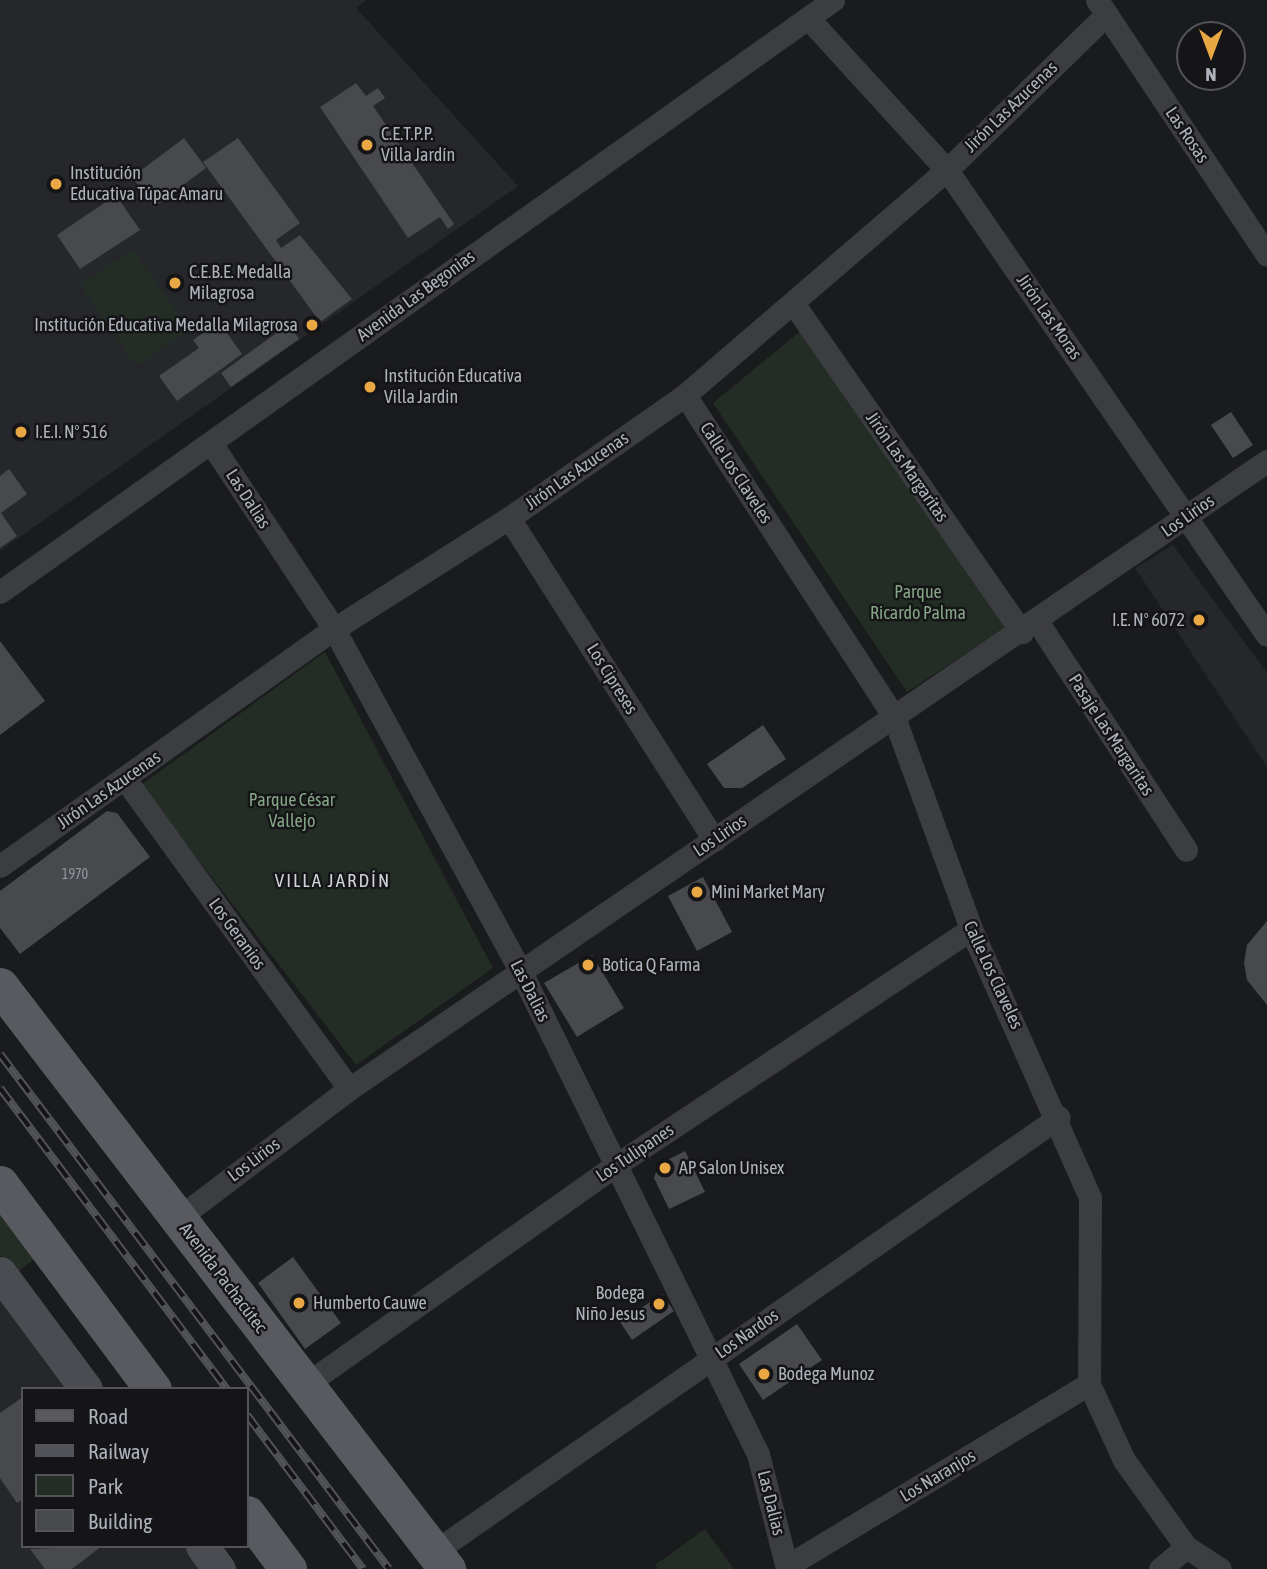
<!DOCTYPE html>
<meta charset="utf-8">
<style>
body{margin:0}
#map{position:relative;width:1267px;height:1569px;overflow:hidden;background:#1a1b1d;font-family:"Asap Condensed",sans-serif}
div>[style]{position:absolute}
.built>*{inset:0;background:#26272a}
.green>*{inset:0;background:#242d25}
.building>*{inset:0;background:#47494d}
.street>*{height:23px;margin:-11.5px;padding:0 11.5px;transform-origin:11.5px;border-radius:11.5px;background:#3c3d41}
.secondary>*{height:33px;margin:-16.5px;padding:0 16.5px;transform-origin:16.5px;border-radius:16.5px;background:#4a4c51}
.primary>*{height:37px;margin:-18.5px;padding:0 18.5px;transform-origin:18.5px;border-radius:18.5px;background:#585a60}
.rail>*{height:8px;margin-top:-4px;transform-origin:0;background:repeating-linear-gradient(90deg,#151518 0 16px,#515358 0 32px);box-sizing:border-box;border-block:2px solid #515358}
.dots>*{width:19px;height:19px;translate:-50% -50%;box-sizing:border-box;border:4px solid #151518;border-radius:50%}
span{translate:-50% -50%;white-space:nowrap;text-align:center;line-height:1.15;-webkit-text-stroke:5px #151518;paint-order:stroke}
.number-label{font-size:14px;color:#9498a0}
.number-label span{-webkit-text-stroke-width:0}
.street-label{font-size:18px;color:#aeb3bb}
.poi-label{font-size:18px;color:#aeb3bb}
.left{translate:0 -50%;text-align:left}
.right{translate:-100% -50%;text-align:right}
.park-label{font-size:18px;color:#86a586}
.neighbourhood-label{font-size:19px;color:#ced1d8;letter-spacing:2px}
.legend{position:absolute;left:21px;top:1387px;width:228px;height:161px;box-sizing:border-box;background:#151518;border:2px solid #525459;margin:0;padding:9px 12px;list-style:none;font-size:21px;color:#aeb3bb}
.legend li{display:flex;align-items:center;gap:14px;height:35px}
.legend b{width:35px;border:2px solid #525459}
.north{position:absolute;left:1176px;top:21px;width:70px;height:70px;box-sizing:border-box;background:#151518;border:2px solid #525459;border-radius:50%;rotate:180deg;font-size:19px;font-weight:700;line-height:28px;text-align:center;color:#aeb3bb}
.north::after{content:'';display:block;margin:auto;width:24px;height:32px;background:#eaa845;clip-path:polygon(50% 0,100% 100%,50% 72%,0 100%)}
</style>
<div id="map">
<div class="built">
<i style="clip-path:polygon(0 0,366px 0,356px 8px,518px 186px,0 551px)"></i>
<i style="clip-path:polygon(1173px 545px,1267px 673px,1267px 767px,1135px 568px)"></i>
<i style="clip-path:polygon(0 1257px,101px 1389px,23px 1389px,23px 1546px,221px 1546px,238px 1569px,0 1569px)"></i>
</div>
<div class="green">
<i style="clip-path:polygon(133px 249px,189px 330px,136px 366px,80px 285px)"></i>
<i style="clip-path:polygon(803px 329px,1005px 628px,907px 692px,713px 403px)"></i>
<i style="clip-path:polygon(325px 652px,493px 968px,356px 1065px,141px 785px)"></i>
<i style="clip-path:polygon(0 1201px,41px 1254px,15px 1274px,0 1254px)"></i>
<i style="clip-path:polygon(705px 1529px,734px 1569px,658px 1569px,655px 1565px)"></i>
</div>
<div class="building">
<i style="clip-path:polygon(356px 83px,366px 96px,378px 88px,385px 98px,373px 106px,454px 224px,448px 229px,440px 217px,408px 238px,320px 107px)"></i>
<i style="clip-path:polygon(184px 138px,206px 168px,154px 207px,132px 177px)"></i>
<i style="clip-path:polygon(238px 138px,300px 223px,276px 240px,281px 248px,300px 235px,352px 299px,320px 322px,203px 162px)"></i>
<i style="clip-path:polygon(116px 195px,140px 230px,80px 269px,57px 235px)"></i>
<i style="clip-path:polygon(219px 322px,242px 354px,177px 401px,159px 376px,199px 348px,193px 340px)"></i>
<i style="clip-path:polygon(289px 324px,299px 339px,231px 387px,221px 373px)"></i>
<i style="clip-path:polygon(1231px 412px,1253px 445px,1233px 458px,1211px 425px)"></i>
<i style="clip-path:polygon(9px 469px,27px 494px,1px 513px,17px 536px,0 548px,0 476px)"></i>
<i style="clip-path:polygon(0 641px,45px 701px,0 735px)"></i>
<i style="clip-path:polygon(763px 725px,786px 759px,742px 788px,724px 788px,707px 764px)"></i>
<i style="clip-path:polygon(107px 811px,117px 813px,150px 857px,20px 954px,0 928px,0 891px)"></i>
<i style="clip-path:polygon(703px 877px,732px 932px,697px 951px,668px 896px)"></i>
<i style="clip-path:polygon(1267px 921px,1267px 1005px,1247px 980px,1244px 963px,1247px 945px)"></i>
<i style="clip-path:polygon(592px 955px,624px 1008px,577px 1037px,544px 983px)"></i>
<i style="clip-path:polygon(685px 1151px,705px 1192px,669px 1209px,654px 1178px,658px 1165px)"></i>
<i style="clip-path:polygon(293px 1257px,341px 1323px,305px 1349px,258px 1283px)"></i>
<i style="clip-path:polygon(662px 1294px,674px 1311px,632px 1340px,620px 1322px)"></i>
<i style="clip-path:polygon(797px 1324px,822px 1360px,763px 1400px,739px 1364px)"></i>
<i style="clip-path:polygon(23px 1397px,23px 1499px,17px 1503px,0 1478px,0 1413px)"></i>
<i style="clip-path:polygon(102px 1546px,72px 1569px,45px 1569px,30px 1549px)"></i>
</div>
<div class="street">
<i style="left:1097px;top:0;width:306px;rotate:56.3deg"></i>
<i style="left:808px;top:18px;width:206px;rotate:47.6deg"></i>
<i style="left:947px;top:170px;width:564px;rotate:55.47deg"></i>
<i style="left:793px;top:303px;width:401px;rotate:55.2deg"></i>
<i style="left:685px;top:395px;width:384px;rotate:57deg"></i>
<i style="left:894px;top:717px;width:226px;rotate:70deg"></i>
<i style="left:971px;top:929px;width:294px;rotate:66.1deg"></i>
<i style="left:1090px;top:1198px;width:186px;rotate:90.3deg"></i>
<i style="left:1089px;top:1384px;width:84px;rotate:65.3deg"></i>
<i style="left:1124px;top:1460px;width:107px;rotate:54.5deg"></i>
<i style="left:1186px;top:1547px;width:40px;rotate:32.9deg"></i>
<i style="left:211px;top:443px;width:223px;rotate:56.5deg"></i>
<i style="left:334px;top:629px;width:391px;rotate:61.4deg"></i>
<i style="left:521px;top:972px;width:537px;rotate:63.82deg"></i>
<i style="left:758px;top:1454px;width:119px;rotate:75.8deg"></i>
<i style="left:509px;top:518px;width:382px;rotate:57.5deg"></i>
<i style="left:0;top:592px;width:1022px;rotate:-35.4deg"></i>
<i style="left:1037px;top:621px;width:273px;rotate:56.9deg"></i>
<i style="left:125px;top:779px;width:382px;rotate:54.1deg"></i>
<i style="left:0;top:866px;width:410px;rotate:-35.4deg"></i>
<i style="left:334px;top:629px;width:207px;rotate:-32.4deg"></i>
<i style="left:509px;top:518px;width:215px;rotate:-34.9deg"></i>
<i style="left:685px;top:395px;width:345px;rotate:-40.7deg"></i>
<i style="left:947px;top:170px;width:223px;rotate:-44.3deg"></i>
<i style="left:177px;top:1219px;width:216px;rotate:-37.1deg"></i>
<i style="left:349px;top:1089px;width:1112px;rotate:-34.38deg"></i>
<i style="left:305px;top:1385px;width:381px;rotate:-35.3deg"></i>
<i style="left:616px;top:1165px;width:426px;rotate:-33.6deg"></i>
<i style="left:434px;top:1552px;width:761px;rotate:-34.84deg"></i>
<i style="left:787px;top:1566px;width:353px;rotate:-31.1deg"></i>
<i style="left:1160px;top:1569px;width:34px;rotate:-40deg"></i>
</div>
<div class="secondary">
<i style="left:0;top:1273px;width:144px;rotate:53.4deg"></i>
<i style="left:202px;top:1546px;width:29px;rotate:54deg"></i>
</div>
<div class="primary">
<i style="left:0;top:986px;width:735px;rotate:52.52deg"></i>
<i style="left:0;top:1184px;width:256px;rotate:53.3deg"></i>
<i style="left:247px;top:1514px;width:69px;rotate:53.3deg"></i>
</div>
<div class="rail">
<i style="left:0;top:1054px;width:645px;rotate:52.93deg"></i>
<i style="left:0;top:1088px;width:377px;rotate:53deg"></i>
<i style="left:247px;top:1415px;width:193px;rotate:53deg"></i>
</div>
<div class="dots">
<i style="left:367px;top:145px;background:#eaa845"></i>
<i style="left:56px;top:184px;background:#eaa845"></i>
<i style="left:175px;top:283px;background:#eaa845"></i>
<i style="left:312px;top:325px;background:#eaa845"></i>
<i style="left:370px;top:387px;background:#eaa845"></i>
<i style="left:21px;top:432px;background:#eaa845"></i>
<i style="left:1199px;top:620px;background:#eaa845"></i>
<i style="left:697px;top:892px;background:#eaa845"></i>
<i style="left:588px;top:965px;background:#eaa845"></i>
<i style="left:665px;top:1168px;background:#eaa845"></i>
<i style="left:299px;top:1303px;background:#eaa845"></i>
<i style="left:659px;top:1304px;background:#eaa845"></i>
<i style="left:764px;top:1374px;background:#eaa845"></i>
</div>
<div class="number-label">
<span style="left:75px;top:874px">1970</span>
</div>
<div class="street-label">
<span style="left:1011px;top:107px;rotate:-44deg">Jirón Las Azucenas</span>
<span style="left:1187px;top:135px;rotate:56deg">Las Rosas</span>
<span style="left:416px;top:296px;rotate:-36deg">Avenida Las Begonias</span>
<span style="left:1049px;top:317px;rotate:55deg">Jirón Las Moras</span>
<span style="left:907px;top:467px;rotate:55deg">Jirón Las Margaritas</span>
<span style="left:577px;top:471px;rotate:-35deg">Jirón Las Azucenas</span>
<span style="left:736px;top:473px;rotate:57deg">Calle Los Claveles</span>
<span style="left:248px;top:499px;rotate:57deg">Las Dalias</span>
<span style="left:1188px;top:516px;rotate:-35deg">Los Lirios</span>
<span style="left:612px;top:679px;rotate:58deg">Los Cipreses</span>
<span style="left:1111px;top:735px;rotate:57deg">Pasaje Las Margaritas</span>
<span style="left:109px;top:790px;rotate:-35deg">Jirón Las Azucenas</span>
<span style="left:720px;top:836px;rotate:-34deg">Los Lirios</span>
<span style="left:237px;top:934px;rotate:54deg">Los Geranios</span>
<span style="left:993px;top:975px;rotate:65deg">Calle Los Claveles</span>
<span style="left:530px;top:991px;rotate:63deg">Las Dalias</span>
<span style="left:635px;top:1153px;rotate:-34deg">Los Tulipanes</span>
<span style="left:254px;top:1160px;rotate:-37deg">Los Lirios</span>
<span style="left:223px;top:1278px;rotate:53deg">Avenida Pachacútec</span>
<span style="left:747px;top:1334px;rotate:-35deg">Los Nardos</span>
<span style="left:938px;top:1476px;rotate:-31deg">Los Naranjos</span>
<span style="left:771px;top:1503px;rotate:76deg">Las Dalias</span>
</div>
<div class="poi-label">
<span class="left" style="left:381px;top:145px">C.E.T.P.P.<br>Villa Jardín</span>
<span class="left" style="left:70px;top:184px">Institución<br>Educativa Túpac Amaru</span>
<span class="left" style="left:189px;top:283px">C.E.B.E. Medalla<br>Milagrosa</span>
<span class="right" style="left:298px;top:325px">Institución Educativa Medalla Milagrosa</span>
<span class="left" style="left:384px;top:387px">Institución Educativa<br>Villa Jardin</span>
<span class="left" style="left:35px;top:432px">I.E.I. N° 516</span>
<span class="right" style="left:1185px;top:620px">I.E. N° 6072</span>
<span class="left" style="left:711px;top:892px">Mini Market Mary</span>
<span class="left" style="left:602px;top:965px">Botica Q Farma</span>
<span class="left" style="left:679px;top:1168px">AP Salon Unisex</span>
<span class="right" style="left:645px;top:1304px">Bodega<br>Niño Jesus</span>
<span class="left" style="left:313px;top:1303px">Humberto Cauwe</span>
<span class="left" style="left:778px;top:1374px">Bodega Munoz</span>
</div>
<div class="park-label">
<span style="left:918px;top:603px">Parque<br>Ricardo Palma</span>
<span style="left:292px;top:811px">Parque César<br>Vallejo</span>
</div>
<div class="neighbourhood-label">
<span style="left:333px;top:881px">VILLA JARDÍN</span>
</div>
<ul class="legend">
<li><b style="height:9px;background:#585a60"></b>Road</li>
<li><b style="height:9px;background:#515358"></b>Railway</li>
<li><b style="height:19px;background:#242d25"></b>Park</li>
<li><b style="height:19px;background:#47494d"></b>Building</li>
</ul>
<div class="north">N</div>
</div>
